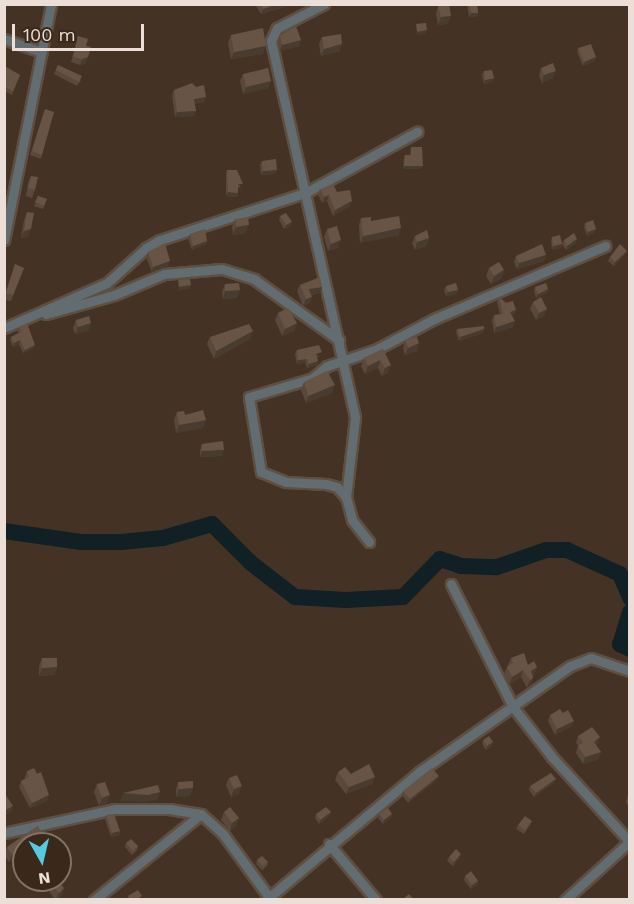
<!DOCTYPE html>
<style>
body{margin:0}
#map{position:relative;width:634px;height:904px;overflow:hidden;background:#443325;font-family:"Work Sans",sans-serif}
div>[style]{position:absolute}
.river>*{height:16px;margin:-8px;padding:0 8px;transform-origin:8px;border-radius:8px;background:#102024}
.roads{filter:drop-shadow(2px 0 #5f4f41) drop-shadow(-2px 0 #5f4f41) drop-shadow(0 2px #5f4f41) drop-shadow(0 -2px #5f4f41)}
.minor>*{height:9px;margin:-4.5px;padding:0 4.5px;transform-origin:4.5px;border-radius:4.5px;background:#616d71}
.wall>*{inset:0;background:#59483b}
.shaded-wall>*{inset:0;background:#483b30}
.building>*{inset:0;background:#675445}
span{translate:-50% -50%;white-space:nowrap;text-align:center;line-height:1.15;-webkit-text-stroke:4.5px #3a291b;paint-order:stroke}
.frame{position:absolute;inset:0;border:6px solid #ebdfd7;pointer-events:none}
.north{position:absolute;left:12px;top:832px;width:60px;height:60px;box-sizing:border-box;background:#3a291b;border:2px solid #817266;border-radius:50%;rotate:172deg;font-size:16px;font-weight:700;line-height:24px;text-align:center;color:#ebdfd7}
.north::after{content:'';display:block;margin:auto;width:21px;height:27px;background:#58c9e3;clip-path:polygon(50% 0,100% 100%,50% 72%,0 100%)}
.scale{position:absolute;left:12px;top:24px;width:132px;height:27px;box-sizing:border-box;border:3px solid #ebdfd7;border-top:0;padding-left:8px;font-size:18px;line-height:21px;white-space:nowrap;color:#ebdfd7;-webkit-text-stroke:4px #3a291b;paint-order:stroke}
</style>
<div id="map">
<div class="river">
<i style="left:4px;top:531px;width:78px;rotate:8.1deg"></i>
<i style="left:81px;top:542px;width:40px"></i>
<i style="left:121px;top:542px;width:42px;rotate:-5.4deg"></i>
<i style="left:163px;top:538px;width:51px;rotate:-15.9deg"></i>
<i style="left:212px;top:524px;width:55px;rotate:45deg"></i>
<i style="left:251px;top:563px;width:56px;rotate:37.7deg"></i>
<i style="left:295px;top:597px;width:51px;rotate:3.4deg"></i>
<i style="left:346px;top:600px;width:57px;rotate:-3deg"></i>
<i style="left:403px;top:597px;width:53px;rotate:-45.8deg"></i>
<i style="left:440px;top:559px;width:22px;rotate:18deg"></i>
<i style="left:461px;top:566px;width:36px;rotate:2deg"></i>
<i style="left:497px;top:567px;width:52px;rotate:-19.1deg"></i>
<i style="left:546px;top:550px;width:21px"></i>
<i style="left:567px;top:550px;width:58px;rotate:24.4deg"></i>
<i style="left:620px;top:574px;width:26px;rotate:67deg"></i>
<i style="left:630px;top:612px;width:34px;rotate:107deg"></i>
<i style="left:620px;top:644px;width:11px;rotate:27deg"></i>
</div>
<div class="roads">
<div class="minor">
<i style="left:324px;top:4px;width:53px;rotate:152.9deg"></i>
<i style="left:277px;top:28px;width:14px;rotate:115deg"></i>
<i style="left:271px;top:41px;width:386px;rotate:77.4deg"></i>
<i style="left:355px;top:418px;width:80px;rotate:96.5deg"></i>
<i style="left:346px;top:497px;width:24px;rotate:75deg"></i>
<i style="left:352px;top:520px;width:28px;rotate:52deg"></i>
<i style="left:4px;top:39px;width:40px;rotate:18.9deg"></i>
<i style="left:4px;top:240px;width:241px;rotate:-78.7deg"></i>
<i style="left:46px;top:314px;width:71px;rotate:-15.6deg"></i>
<i style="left:114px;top:295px;width:54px;rotate:-22.8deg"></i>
<i style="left:164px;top:274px;width:58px;rotate:-4.9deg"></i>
<i style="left:222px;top:269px;width:34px;rotate:17deg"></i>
<i style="left:254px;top:279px;width:105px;rotate:35.7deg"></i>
<i style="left:4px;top:328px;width:112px;rotate:-23.6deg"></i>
<i style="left:107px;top:283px;width:52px;rotate:-41.9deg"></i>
<i style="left:146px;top:248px;width:16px;rotate:-30deg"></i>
<i style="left:160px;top:240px;width:152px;rotate:-18deg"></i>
<i style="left:305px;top:193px;width:128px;rotate:-28.6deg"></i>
<i style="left:346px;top:497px;width:13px;rotate:-132deg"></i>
<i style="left:337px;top:487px;width:11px;rotate:-165deg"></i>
<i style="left:326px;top:484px;width:40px;rotate:-177.1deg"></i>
<i style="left:286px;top:482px;width:27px;rotate:-158deg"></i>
<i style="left:261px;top:472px;width:76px;rotate:-99.1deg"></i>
<i style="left:249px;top:397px;width:67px;rotate:-16.5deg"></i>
<i style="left:313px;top:378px;width:18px;rotate:-41deg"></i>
<i style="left:327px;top:366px;width:53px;rotate:-18.8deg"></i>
<i style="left:377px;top:349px;width:67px;rotate:-27.7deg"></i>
<i style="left:436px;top:318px;width:184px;rotate:-23.1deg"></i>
<i style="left:451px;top:584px;width:138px;rotate:63.2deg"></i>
<i style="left:513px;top:707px;width:63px;rotate:52deg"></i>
<i style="left:552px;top:757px;width:115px;rotate:47.5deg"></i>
<i style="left:4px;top:833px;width:114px;rotate:-12.2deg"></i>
<i style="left:115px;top:809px;width:54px"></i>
<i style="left:169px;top:809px;width:32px;rotate:9deg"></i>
<i style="left:201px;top:814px;width:30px;rotate:42deg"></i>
<i style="left:223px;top:834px;width:78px;rotate:53.9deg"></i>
<i style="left:329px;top:844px;width:73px;rotate:50deg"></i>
<i style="left:94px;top:900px;width:137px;rotate:-38.8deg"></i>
<i style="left:266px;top:900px;width:199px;rotate:-39.9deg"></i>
<i style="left:419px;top:772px;width:184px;rotate:-35.1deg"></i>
<i style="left:570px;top:666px;width:22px;rotate:-21deg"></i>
<i style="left:591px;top:658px;width:41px;rotate:18.4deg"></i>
<i style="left:565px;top:900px;width:86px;rotate:-42.2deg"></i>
</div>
</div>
<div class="wall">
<i style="clip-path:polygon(257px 4px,294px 4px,261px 14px,256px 6px)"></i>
<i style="clip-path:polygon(467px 4px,477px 4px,478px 13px,477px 17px,469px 17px)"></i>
<i style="clip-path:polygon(438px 6px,448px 24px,438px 25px,436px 14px)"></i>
<i style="clip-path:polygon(231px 35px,263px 54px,231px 59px,228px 43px)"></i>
<i style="clip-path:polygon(78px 36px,86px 46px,86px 63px,80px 65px,71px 62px)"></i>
<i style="clip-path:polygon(280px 36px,301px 40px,299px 46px,280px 51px,278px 42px)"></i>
<i style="clip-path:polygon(322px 37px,340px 51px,321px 56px,319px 44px)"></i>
<i style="clip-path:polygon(578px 48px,595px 61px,583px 66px,577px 52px)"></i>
<i style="clip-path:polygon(58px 65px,81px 80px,77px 86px,54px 74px)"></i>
<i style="clip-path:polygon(5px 66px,20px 75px,12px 95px,4px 91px)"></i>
<i style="clip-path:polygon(541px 68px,553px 78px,542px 83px,539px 76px)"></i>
<i style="clip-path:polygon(484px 71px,494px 78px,492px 82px,484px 84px,482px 75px)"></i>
<i style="clip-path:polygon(243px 74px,271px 81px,268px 88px,243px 94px,240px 81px)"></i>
<i style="clip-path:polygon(196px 87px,206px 97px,204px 102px,194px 104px,196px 111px,194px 116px,175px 117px,172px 95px,174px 90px)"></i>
<i style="clip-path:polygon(45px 109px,42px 155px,41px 159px,30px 155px)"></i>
<i style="clip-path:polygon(411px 147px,421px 169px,403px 169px,404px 158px,405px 155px,410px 155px)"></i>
<i style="clip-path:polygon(262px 161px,275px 174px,261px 175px,260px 165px)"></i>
<i style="clip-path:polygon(227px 170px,241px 187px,238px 188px,237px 197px,226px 196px,226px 174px)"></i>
<i style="clip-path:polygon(31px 176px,35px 190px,32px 198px,26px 196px,28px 183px)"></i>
<i style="clip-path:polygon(320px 189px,350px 206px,333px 216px,327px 201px,322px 203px,318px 195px)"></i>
<i style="clip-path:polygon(38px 196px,47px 199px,43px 209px,34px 206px)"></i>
<i style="clip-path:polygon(27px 212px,28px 237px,21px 238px,24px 220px)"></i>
<i style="clip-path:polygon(280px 216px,291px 226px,284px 229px,279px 220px)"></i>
<i style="clip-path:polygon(361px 218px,371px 221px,399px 235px,360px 243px,359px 225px)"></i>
<i style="clip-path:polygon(235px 219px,246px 233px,233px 235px,232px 227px)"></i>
<i style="clip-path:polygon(585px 223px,594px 233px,587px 236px,584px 227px)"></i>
<i style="clip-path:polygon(327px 229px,338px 248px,328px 251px,324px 237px)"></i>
<i style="clip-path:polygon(190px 234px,207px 241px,206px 244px,192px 250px,188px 238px)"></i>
<i style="clip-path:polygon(415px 236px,429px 238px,426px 246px,415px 250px,412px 243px)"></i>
<i style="clip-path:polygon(552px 237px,561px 248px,552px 250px,551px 241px)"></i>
<i style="clip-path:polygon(564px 240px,576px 243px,566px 250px,562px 244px)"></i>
<i style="clip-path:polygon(148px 252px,168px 266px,152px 272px,146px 257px)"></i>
<i style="clip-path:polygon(625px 254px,614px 266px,608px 261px,610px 257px)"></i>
<i style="clip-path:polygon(516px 256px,544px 261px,517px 269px,514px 262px)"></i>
<i style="clip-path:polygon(15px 264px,24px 268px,11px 301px,4px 300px,4px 297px)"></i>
<i style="clip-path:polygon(489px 268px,502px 278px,491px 284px,486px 276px)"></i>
<i style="clip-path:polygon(225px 284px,240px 290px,237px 298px,223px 299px,222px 292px)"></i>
<i style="clip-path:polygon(300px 285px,322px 287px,320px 293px,311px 295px,310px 303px,303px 306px,297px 291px)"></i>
<i style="clip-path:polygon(446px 286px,458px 290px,456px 294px,446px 296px,444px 290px)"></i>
<i style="clip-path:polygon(535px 287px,548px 289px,547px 293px,536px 298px,534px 291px)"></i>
<i style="clip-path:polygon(499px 297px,516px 310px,513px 315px,512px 316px,513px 327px,494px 333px,492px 320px,494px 315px,500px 314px,497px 303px)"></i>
<i style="clip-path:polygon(533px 302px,547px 309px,544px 316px,536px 320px,530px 309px)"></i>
<i style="clip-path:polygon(278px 313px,297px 323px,294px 331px,282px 336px,275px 320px)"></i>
<i style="clip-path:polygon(76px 320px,91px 323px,88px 331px,75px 334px,73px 328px)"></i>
<i style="clip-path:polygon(19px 327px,33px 349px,23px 353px,19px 344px,13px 347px,10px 340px,11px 337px,19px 333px,17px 331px)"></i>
<i style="clip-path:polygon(457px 329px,483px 333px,459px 341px,456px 332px)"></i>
<i style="clip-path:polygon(253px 331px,250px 339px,214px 359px,207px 344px,210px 337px)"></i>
<i style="clip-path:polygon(405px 340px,419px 343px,417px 351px,405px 355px,403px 348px)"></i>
<i style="clip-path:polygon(383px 349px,388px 373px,382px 376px,378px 368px,365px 374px,361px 366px,364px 358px)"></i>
<i style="clip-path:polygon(297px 350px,320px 356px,317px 357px,318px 361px,317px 365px,307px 368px,305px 362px,297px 364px,295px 354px)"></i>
<i style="clip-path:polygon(304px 382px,332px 393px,306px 403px,301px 390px)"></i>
<i style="clip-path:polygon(177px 412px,185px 415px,206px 420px,203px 428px,176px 433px,174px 420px)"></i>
<i style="clip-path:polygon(202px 444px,222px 456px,200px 457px,200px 450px)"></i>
<i style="clip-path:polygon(42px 658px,57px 667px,54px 675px,39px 676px,39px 666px)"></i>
<i style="clip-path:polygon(511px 658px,537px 667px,534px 675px,533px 676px,533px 678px,531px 685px,527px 688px,521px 677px,509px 685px,504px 674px)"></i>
<i style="clip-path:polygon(550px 715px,572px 726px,555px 735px,548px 721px)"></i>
<i style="clip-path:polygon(578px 736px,598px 743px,596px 745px,601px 752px,598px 759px,583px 764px,576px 753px,578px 746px,576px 742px)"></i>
<i style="clip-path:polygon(483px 740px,492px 746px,486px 750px,482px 744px)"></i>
<i style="clip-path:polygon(27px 771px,47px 801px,30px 808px,19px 787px,21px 781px,25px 779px,25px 777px)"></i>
<i style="clip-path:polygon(338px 772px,351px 774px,375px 777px,372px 784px,346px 794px,335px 780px)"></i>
<i style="clip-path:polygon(229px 778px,239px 794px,231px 797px,226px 785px)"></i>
<i style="clip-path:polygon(437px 780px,408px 803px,402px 795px,403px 791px)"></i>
<i style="clip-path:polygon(178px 782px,193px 788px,190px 796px,176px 797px,176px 790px)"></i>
<i style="clip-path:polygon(554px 783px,534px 797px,529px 790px,530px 786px)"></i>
<i style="clip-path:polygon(97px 784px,107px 803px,99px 806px,94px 792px)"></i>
<i style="clip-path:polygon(628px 795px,630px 795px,630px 810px,626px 802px)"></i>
<i style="clip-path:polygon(224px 812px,239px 818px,236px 826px,230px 831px,221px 820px)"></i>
<i style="clip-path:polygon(331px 812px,329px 816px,319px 824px,315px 818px,316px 814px)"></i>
<i style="clip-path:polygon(379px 814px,391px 818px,383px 824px,378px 818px)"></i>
<i style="clip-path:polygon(106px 815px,120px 831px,119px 835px,111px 837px,105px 819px)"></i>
<i style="clip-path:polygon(532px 821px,530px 825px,524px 834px,516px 829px,518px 825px)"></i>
<i style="clip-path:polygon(38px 826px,24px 844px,24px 851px,9px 862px,4px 855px,7px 847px)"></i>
<i style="clip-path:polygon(126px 843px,138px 846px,137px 850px,132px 855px,125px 847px)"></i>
<i style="clip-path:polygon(449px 857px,460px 858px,453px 866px,447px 861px)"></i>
<i style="clip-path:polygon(257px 860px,268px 862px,267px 866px,262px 870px,256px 864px)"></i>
<i style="clip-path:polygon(465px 876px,478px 881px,477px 885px,471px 889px,464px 880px)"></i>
<i style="clip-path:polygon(51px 883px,64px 888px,61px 896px,57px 900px,55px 900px,48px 890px)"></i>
</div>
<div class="shaded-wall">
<i style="clip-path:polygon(277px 4px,294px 4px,261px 14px,263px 9px)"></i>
<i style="clip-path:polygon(471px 13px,478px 13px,477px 17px,469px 17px)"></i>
<i style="clip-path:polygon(451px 16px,448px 24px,438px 25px,441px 17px)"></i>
<i style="clip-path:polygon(427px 30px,425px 34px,416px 35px,417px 32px)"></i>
<i style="clip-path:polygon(301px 40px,299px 46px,280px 51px,282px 45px)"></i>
<i style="clip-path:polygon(342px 44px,340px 51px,321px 56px,324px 49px)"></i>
<i style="clip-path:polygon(266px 46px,263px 54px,231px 59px,234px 52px)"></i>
<i style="clip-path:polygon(88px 57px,86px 63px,80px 65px,82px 59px)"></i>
<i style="clip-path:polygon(596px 57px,595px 61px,583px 66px,584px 62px)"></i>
<i style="clip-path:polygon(556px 71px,553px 78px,542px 83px,544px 75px)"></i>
<i style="clip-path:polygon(494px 78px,492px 82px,484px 84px,485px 80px)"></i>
<i style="clip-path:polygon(271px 81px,268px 88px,243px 94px,246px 87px)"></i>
<i style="clip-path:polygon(206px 97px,204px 102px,192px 104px,194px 99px)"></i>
<i style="clip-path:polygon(196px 111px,194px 116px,175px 117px,177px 112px)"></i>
<i style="clip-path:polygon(404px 166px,423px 166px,421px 169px,403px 169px)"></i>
<i style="clip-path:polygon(277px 170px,275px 174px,261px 175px,263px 171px)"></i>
<i style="clip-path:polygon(228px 192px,238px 193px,237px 197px,226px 196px)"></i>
<i style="clip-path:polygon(329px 195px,327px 201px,322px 203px,324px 197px)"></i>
<i style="clip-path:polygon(352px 201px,350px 206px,333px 216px,335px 210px)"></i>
<i style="clip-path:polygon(292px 222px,291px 226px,284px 229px,286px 225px)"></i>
<i style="clip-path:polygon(249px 225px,246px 233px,233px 235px,236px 227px)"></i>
<i style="clip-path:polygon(401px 228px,399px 235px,360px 243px,363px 236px)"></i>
<i style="clip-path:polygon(31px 229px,28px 237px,21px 238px,24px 231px)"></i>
<i style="clip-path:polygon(596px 229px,594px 233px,587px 236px,588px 232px)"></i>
<i style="clip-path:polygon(429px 238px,426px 246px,415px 250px,417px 242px)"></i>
<i style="clip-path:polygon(577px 239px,576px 243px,566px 250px,567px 246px)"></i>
<i style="clip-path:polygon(341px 240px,338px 248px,328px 251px,331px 244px)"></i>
<i style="clip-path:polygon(207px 241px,206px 244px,192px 250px,193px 246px)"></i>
<i style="clip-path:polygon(562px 244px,561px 248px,552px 250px,553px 246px)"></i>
<i style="clip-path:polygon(627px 251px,625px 254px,614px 266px,615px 262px)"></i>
<i style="clip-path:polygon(546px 255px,544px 261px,517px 269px,519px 263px)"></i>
<i style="clip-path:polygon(170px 261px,168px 266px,152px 272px,153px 267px)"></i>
<i style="clip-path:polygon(504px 270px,502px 278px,491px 284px,494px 276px)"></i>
<i style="clip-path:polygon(191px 285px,190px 289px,177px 291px,179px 287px)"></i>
<i style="clip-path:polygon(322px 287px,320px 293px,307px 296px,309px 289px)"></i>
<i style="clip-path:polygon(548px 289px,547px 293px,536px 298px,538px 294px)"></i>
<i style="clip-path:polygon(240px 290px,237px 298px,223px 299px,225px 291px)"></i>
<i style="clip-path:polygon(458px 290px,456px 294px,446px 296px,448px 292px)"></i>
<i style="clip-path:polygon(312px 297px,310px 303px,303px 306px,306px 299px)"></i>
<i style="clip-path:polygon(547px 309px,544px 316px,536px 320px,539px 313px)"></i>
<i style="clip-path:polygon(516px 310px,513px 315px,508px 317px,510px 312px)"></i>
<i style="clip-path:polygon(515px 321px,513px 327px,494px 333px,496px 327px)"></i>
<i style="clip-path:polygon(91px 323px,88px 331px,75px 334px,78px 327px)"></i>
<i style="clip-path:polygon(297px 323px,294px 331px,282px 336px,285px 329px)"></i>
<i style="clip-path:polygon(484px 329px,483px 333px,459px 341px,460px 337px)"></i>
<i style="clip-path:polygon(253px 331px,250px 339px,214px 359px,216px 351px)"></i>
<i style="clip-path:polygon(20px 340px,19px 344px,13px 347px,14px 343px)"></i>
<i style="clip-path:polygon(419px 343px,417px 351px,405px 355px,408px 348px)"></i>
<i style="clip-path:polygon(35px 345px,33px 349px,23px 353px,25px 350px)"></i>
<i style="clip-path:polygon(307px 359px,305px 362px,297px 364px,298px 360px)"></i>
<i style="clip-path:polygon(380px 360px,378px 368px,365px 374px,368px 366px)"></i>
<i style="clip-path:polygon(318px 361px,317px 365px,307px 368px,309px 364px)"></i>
<i style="clip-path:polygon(391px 365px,388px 373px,382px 376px,385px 368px)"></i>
<i style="clip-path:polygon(335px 385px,332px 393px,306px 403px,308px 396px)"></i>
<i style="clip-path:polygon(206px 420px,203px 428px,176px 433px,179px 425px)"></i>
<i style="clip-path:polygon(224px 450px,222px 456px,200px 457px,202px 451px)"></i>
<i style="clip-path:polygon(57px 667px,54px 675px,39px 676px,42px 668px)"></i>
<i style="clip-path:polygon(537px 667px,534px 675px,528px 679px,531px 671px)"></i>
<i style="clip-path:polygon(523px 670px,521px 677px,509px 685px,512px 677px)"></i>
<i style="clip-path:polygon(533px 678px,531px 685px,527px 688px,530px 680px)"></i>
<i style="clip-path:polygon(574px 721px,572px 726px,555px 735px,557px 729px)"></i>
<i style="clip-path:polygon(600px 737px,598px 743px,592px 748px,594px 742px)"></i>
<i style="clip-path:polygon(493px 742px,492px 746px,486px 750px,487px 746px)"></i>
<i style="clip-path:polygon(601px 752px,598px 759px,583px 764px,585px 757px)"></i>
<i style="clip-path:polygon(439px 776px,437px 780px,408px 803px,410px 799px)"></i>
<i style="clip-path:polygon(375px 777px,372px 784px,346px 794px,349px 787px)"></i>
<i style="clip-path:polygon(556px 779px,554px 783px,534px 797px,536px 793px)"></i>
<i style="clip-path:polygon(242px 786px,239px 794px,231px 797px,234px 789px)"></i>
<i style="clip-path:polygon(193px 788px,190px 796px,176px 797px,179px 789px)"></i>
<i style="clip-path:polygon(160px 792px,157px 800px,146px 802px,120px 801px,123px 793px)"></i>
<i style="clip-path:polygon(49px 795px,47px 801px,30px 808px,32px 803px)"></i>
<i style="clip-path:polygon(110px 795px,107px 803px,99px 806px,102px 798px)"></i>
<i style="clip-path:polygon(13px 806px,11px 813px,4px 816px,6px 810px)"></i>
<i style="clip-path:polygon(331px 812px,329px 816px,319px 824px,320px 820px)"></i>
<i style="clip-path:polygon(392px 814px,391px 818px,383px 824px,384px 820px)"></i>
<i style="clip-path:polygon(239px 818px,236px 826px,230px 831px,232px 823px)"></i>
<i style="clip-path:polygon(120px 831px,119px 835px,111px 837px,112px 833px)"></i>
<i style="clip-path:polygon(24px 846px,24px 851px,9px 862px,12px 855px)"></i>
<i style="clip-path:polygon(461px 854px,460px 858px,453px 866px,454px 862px)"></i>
<i style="clip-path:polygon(478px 881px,477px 885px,471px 889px,472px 885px)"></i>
<i style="clip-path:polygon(64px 888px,61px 896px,56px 900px,59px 893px)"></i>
</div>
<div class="building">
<i style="clip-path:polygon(260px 4px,277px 4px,263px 9px)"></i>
<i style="clip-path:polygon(469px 4px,477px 4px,478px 13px,471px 13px)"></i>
<i style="clip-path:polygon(449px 5px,451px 16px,441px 17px,438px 6px)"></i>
<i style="clip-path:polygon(426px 23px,427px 30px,417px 32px,416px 24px)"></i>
<i style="clip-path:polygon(296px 26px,301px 40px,282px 45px,280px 36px)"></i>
<i style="clip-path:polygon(263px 28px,266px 46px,234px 52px,231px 35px)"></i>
<i style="clip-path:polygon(341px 34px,342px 44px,324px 49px,322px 37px)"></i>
<i style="clip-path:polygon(78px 36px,88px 39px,86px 46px,91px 47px,88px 57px,82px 59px,73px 57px)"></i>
<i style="clip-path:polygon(591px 44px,596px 57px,584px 62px,578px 48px)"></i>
<i style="clip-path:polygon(553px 63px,556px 71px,544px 75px,541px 68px)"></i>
<i style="clip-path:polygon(58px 65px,82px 76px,79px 82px,56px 70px)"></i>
<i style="clip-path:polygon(4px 66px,20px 75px,13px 91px,4px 87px)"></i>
<i style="clip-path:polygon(268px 68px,271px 81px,246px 87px,243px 74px)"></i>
<i style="clip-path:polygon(492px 70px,494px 78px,485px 80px,484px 71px)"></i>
<i style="clip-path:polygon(192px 83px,196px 87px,204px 85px,206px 97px,194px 99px,196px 111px,177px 112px,174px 90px)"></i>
<i style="clip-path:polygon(45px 109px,54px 112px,42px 155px,32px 151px)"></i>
<i style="clip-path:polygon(411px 147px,422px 147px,423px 166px,404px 166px,405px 155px,411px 155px)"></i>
<i style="clip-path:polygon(276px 159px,277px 170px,263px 171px,262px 161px)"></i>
<i style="clip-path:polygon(227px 170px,237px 170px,243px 184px,238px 184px,238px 193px,228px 192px)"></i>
<i style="clip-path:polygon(31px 176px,38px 177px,35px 190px,28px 188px)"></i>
<i style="clip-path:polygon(333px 184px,337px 192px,350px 190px,352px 201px,335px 210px,329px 195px,324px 197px,320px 189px)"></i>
<i style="clip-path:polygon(38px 196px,47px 199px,44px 206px,35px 202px)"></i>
<i style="clip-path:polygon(27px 212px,34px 213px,31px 229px,24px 231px)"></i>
<i style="clip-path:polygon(286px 213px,292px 222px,286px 225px,280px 216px)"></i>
<i style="clip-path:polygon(399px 216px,401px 228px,363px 236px,361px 218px,371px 217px,371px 221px)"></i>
<i style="clip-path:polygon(248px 217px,249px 225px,236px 227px,235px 219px)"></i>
<i style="clip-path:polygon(593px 220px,596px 229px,588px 232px,585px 223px)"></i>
<i style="clip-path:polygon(337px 226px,341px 240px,331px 244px,327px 229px)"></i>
<i style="clip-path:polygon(205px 229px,207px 241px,193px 246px,190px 234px)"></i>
<i style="clip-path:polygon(427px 230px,429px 238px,417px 242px,415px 236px)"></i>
<i style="clip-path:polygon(574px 233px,577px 239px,567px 246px,564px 240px)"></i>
<i style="clip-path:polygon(560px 235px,562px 244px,553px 246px,552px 237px)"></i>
<i style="clip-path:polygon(165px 243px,170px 261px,153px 267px,148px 252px)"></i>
<i style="clip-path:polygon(542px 244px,546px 255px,519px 263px,516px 256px)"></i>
<i style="clip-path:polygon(620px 244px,627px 251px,615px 262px,610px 257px)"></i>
<i style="clip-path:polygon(499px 262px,504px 270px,494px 276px,489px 268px)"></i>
<i style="clip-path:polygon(15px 264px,24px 268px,13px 295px,6px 293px)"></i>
<i style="clip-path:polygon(320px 277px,322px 287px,309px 289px,312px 297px,306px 299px,300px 285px)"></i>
<i style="clip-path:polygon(190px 279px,191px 285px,179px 287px,178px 280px)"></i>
<i style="clip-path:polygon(239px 283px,240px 290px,225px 291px,225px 284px)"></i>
<i style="clip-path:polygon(456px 283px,458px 290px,448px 292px,446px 286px)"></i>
<i style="clip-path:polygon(546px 283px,548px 289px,538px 294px,535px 287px)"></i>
<i style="clip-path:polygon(499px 297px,505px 303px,513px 301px,516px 310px,510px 312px,515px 321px,496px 327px,494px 315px,503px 314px)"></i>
<i style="clip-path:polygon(541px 297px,547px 309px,539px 313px,533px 302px)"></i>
<i style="clip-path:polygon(288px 308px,297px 323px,285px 329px,278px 313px)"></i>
<i style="clip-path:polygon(89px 316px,91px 323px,78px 327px,76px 320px)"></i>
<i style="clip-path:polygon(27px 323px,35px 345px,25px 350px,20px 340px,14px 343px,11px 337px,21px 332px,19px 327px)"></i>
<i style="clip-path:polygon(249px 324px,253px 331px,216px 351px,210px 337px)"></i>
<i style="clip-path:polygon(484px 326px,484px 329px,460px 337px,457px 329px)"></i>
<i style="clip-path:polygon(417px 337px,419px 343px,408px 348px,405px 340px)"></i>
<i style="clip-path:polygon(319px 345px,322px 352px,316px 354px,318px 361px,309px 364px,307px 359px,298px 360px,297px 350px)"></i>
<i style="clip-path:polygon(383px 349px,391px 365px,385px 368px,380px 360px,368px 366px,364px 358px)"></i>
<i style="clip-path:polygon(327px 371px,335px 385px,308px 396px,304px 382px)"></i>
<i style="clip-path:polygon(203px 410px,206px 420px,179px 425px,177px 412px,184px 411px,185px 415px)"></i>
<i style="clip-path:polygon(223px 441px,224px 450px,202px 451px,202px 444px)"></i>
<i style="clip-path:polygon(524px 653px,528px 665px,534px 661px,537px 667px,531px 671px,533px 678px,530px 680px,523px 670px,512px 677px,507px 667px,513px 663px,511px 658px)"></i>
<i style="clip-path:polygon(42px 658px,57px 658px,57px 667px,42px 668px)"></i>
<i style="clip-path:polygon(560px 709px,563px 713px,568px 710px,574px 721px,557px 729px,550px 715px)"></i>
<i style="clip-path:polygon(592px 727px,600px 737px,594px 742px,601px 752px,585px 757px,578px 746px,583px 743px,578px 736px)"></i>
<i style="clip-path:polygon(489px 736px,493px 742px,487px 746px,483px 740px)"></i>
<i style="clip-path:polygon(369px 764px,375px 777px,349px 787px,338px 772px,345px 767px,351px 774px)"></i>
<i style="clip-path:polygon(34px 768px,37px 774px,41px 772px,49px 795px,32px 803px,21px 781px,29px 777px,27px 771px)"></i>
<i style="clip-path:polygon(432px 768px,439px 776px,410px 799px,403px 791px)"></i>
<i style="clip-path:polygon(551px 773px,556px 779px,536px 793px,530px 786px)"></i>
<i style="clip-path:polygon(237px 775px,242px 786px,234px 789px,229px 778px)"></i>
<i style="clip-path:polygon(193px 781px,193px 788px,179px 789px,178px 782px)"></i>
<i style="clip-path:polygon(105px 782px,110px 795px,102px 798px,97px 784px)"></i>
<i style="clip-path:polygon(158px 785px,160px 792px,148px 795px,123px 793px)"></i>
<i style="clip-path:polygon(4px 794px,5px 794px,13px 806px,6px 810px,4px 808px)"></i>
<i style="clip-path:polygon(230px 807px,239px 818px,232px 823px,224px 812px)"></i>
<i style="clip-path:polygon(326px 807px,331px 812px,320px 820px,316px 814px)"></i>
<i style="clip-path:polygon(388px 808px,392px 814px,384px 820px,379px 814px)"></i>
<i style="clip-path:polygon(114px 814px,120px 831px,112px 833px,106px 815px)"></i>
<i style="clip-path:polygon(525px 816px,532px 821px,525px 830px,518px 825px)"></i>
<i style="clip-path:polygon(38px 826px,47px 844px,24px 844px,24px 846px,12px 855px,7px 847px)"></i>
<i style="clip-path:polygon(131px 839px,138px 846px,133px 851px,126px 843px)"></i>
<i style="clip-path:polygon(456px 849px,461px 854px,454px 862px,449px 857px)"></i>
<i style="clip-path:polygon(262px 856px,268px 862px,263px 866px,257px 860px)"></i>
<i style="clip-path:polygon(471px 871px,478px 881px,472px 885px,465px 876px)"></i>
<i style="clip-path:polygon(54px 880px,57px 880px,64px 888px,59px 893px,51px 883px)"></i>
<i style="clip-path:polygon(138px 890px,142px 896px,136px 900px,130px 900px,128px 896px)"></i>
<i style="clip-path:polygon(409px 894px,414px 900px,404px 900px,403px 899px)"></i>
</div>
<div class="frame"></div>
<div class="north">N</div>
<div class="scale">100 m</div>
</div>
